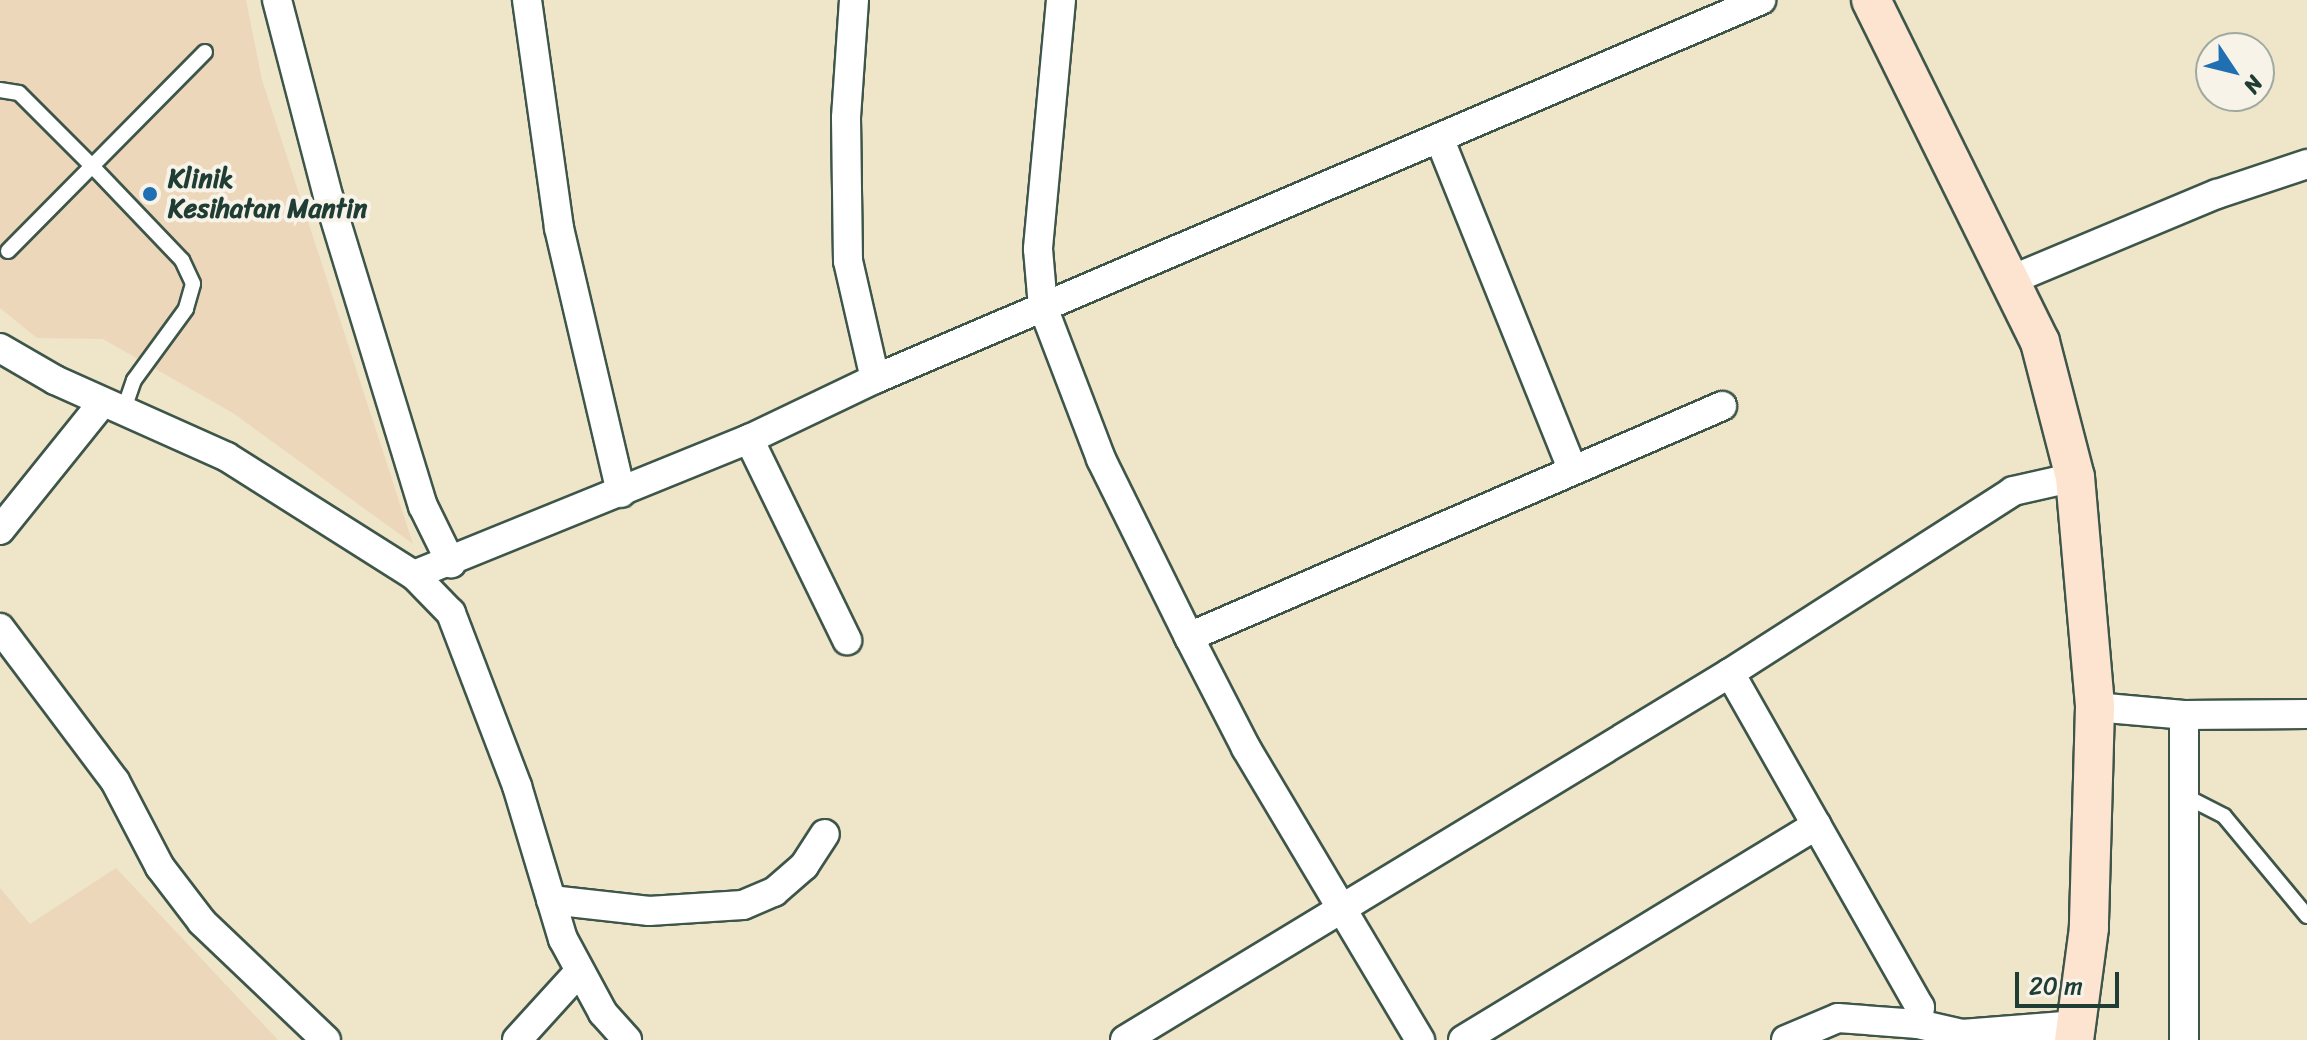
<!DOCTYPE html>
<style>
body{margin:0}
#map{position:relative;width:2307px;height:1040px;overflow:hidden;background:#efe5c9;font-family:Sriracha,sans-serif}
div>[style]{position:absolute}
.built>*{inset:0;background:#ecd7ba}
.roads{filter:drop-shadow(2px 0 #3e564a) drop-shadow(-2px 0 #3e564a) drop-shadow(0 2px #3e564a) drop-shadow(0 -2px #3e564a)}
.lane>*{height:14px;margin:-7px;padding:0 7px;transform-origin:7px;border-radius:7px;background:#fff}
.street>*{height:28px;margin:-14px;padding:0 14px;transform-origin:14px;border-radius:14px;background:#fff}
.secondary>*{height:38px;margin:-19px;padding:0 19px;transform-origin:19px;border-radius:19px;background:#fde4d0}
.dots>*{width:22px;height:22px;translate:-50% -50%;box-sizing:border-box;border:4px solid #f7f3e8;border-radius:50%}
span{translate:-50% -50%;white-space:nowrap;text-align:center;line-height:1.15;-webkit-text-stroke:8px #f7f3e8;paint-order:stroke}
.poi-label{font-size:26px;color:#1f3d34;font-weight:700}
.left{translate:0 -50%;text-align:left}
.north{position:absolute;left:2195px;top:32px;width:80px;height:80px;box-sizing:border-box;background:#f7f3e8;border:2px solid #a1aaa0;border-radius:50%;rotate:125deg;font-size:22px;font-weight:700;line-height:32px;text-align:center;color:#1f3d34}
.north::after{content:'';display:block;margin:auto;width:28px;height:36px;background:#1f6fb2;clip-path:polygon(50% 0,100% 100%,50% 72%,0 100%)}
.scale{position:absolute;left:2015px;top:972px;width:104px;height:36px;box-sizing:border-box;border:4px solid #1f3d34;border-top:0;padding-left:10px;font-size:24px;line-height:28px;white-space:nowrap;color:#1f3d34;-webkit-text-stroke:6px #f7f3e8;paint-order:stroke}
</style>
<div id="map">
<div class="built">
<i style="clip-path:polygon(0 0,246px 0,262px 80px,413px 544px,233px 413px,103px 339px,37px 338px,0 308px)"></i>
<i style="clip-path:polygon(116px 868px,278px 1040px,0 1040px,0 888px,30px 924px)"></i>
</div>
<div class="roads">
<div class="lane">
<i style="left:0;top:90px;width:19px;rotate:9deg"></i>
<i style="left:19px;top:93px;width:105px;rotate:45deg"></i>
<i style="left:93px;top:167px;width:129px;rotate:46.3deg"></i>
<i style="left:182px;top:260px;width:26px;rotate:65deg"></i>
<i style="left:193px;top:284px;width:26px;rotate:106deg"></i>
<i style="left:186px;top:309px;width:88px;rotate:126.2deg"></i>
<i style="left:134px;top:380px;width:31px;rotate:109deg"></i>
<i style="left:8px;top:251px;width:280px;rotate:-45.3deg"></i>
<i style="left:2185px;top:796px;width:44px;rotate:27.1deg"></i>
<i style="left:2224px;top:816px;width:130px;rotate:50.3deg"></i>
</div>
<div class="street">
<i style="left:277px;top:0;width:206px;rotate:75.4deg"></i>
<i style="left:329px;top:199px;width:321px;rotate:73deg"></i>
<i style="left:423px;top:506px;width:64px;rotate:63.8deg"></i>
<i style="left:527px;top:0;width:230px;rotate:82deg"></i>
<i style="left:559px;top:228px;width:272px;rotate:76.8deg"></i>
<i style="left:854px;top:0;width:118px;rotate:93.9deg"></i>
<i style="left:846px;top:118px;width:143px;rotate:89.2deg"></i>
<i style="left:848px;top:261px;width:121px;rotate:77.1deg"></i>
<i style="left:1061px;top:0;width:250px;rotate:95.3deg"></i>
<i style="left:1038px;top:249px;width:58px;rotate:85.1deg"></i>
<i style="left:1043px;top:307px;width:163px;rotate:69.1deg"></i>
<i style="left:1101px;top:459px;width:199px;rotate:63.7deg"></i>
<i style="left:1189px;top:637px;width:125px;rotate:62.8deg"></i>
<i style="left:1246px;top:748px;width:340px;rotate:59.2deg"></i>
<i style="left:1440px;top:140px;width:354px;rotate:68.1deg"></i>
<i style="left:2011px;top:280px;width:223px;rotate:-22.7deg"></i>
<i style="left:2217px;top:194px;width:95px;rotate:-18.4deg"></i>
<i style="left:0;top:348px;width:64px;rotate:30.2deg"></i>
<i style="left:55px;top:380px;width:188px;rotate:24.1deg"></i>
<i style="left:227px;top:457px;width:221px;rotate:32.3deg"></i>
<i style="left:414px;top:575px;width:53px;rotate:45.8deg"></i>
<i style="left:451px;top:613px;width:185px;rotate:69.1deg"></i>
<i style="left:517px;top:786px;width:160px;rotate:73.3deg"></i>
<i style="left:563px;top:939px;width:84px;rotate:61.6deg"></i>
<i style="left:603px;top:1013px;width:36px;rotate:48deg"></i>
<i style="left:749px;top:439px;width:224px;rotate:64deg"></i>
<i style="left:0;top:530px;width:164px;rotate:-51.2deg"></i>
<i style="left:414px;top:575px;width:362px;rotate:-22.1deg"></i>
<i style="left:749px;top:439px;width:140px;rotate:-25.5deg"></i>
<i style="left:875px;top:379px;width:964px;rotate:-23.16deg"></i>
<i style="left:0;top:628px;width:191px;rotate:53.1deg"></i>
<i style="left:115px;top:781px;width:97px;rotate:62.4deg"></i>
<i style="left:160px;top:867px;width:69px;rotate:52.6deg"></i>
<i style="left:202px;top:922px;width:171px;rotate:43.6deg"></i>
<i style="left:1189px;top:637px;width:581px;rotate:-23.43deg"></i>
<i style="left:1730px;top:673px;width:384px;rotate:60.4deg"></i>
<i style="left:1920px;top:1007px;width:17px;rotate:97deg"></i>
<i style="left:2095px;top:707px;width:89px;rotate:5.1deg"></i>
<i style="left:2184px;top:715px;width:123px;rotate:-0.5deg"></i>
<i style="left:2184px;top:715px;width:325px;rotate:90deg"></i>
<i style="left:551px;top:900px;width:99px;rotate:6.4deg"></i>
<i style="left:649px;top:911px;width:94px;rotate:-3.7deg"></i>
<i style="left:743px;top:905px;width:34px;rotate:-23deg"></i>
<i style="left:774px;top:892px;width:40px;rotate:-41deg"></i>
<i style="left:804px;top:866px;width:38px;rotate:-57deg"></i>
<i style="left:517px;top:1040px;width:91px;rotate:-47.7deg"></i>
<i style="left:1125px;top:1040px;width:708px;rotate:-31.24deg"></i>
<i style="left:1730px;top:673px;width:336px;rotate:-32.7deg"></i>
<i style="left:2013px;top:491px;width:64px;rotate:-12.7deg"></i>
<i style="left:1463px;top:1040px;width:414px;rotate:-31.3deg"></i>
<i style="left:1786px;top:1040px;width:56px;rotate:-22.9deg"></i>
<i style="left:1838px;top:1018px;width:80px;rotate:4.3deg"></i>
<i style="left:1918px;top:1024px;width:45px;rotate:12.8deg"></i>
<i style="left:1962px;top:1034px;width:115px;rotate:-4.5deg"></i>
</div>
<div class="secondary">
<i style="left:1871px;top:0;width:381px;rotate:63.7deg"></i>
<i style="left:2040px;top:342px;width:139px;rotate:75.5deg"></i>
<i style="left:2075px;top:477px;width:231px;rotate:85deg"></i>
<i style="left:2095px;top:707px;width:221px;rotate:91.6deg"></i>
<i style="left:2089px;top:928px;width:113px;rotate:97.6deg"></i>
</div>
</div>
<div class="dots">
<i style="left:150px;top:194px;background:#1f6fb2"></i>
</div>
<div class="poi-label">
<span class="left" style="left:168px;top:194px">Klinik<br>Kesihatan Mantin</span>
</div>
<div class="north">N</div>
<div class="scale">20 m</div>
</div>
